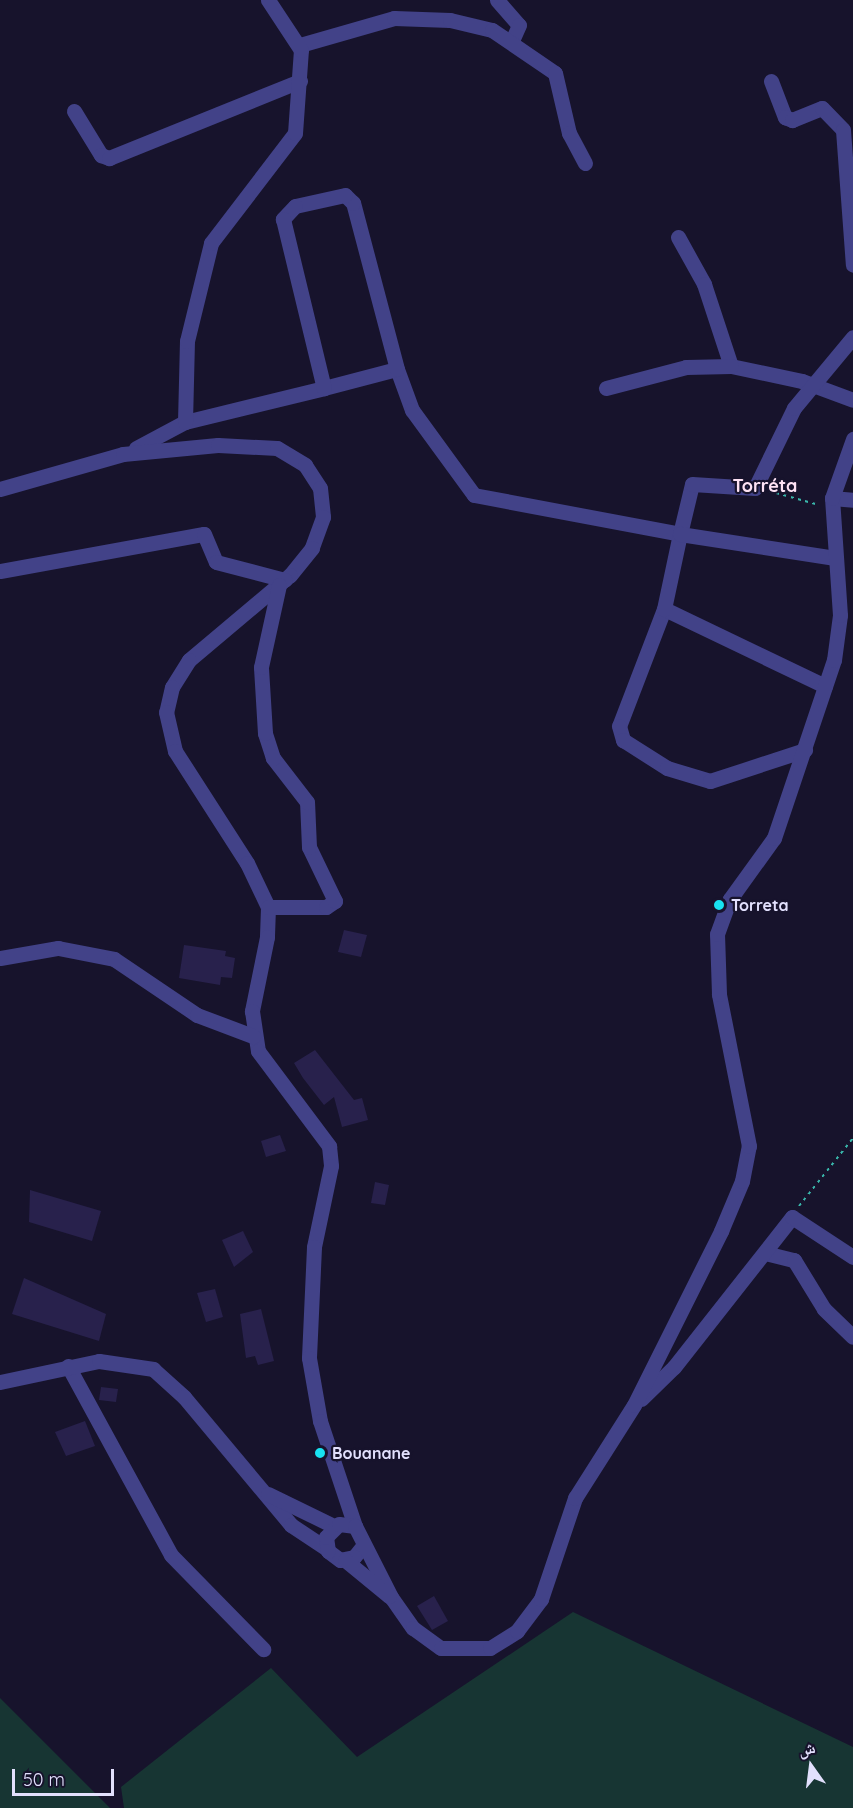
<!DOCTYPE html>
<meta charset="utf-8">
<style>
body{margin:0}
#map{position:relative;width:853px;height:1808px;overflow:hidden;background:#17132c;font-family:Quicksand,"Noto Naskh Arabic",sans-serif}
div>[style]{position:absolute}
.green>*{inset:0;background:#173533}
.building>*{inset:0;background:#28214c}
.path>*{height:2px;margin-top:-1px;transform-origin:0;background:repeating-linear-gradient(90deg,#39b8ac 0 3px,transparent 0 7.5px)}
.minor>*{height:15px;margin:-7.5px;padding:0 7.5px;transform-origin:7.5px;border-radius:7.5px;background:#424288}
.dots>*{width:16px;height:16px;translate:-50% -50%;box-sizing:border-box;border:3px solid #17132c;border-radius:50%}
span{translate:-50% -50%;white-space:nowrap;text-align:center;line-height:1.15;-webkit-text-stroke:4.5px #17132c;paint-order:stroke}
.poi-label{font-size:16px;color:#e2e0fd;font-weight:700}
.left{translate:0 -50%;text-align:left}
.neighbourhood-label{font-size:18px;color:#fde2f4;font-weight:700}
.north{position:absolute;left:781px;top:1736px;width:60px;height:60px;-webkit-text-stroke:4px #17132c;paint-order:stroke;rotate:346deg;font-size:16px;font-weight:700;line-height:24px;text-align:center;color:#e2e0fd}
.north::after{content:'';display:block;margin:auto;width:21px;height:27px;background:#e2e0fd;clip-path:polygon(50% 0,100% 100%,50% 72%,0 100%)}
.scale{position:absolute;left:12px;top:1769px;width:102px;height:27px;box-sizing:border-box;border:3px solid #e2e0fd;border-top:0;padding-left:8px;font-size:18px;line-height:21px;white-space:nowrap;color:#e2e0fd;-webkit-text-stroke:4px #17132c;paint-order:stroke}
</style>
<div id="map">
<div class="green">
<i style="clip-path:polygon(573px 1612px,853px 1747px,853px 1808px,124px 1808px,121px 1787px,271px 1668px,357px 1757px)"></i>
<i style="clip-path:polygon(0 1698px,110px 1808px,0 1808px)"></i>
</div>
<div class="building">
<i style="clip-path:polygon(344px 930px,367px 935px,361px 957px,338px 952px)"></i>
<i style="clip-path:polygon(184px 945px,226px 951px,225px 956px,235px 958px,232px 978px,221px 977px,220px 985px,179px 978px)"></i>
<i style="clip-path:polygon(315px 1050px,354px 1100px,362px 1098px,368px 1120px,342px 1127px,334px 1097px,324px 1105px,303px 1078px,294px 1063px)"></i>
<i style="clip-path:polygon(280px 1135px,286px 1151px,266px 1157px,261px 1141px)"></i>
<i style="clip-path:polygon(375px 1182px,389px 1185px,385px 1205px,371px 1203px)"></i>
<i style="clip-path:polygon(30px 1190px,101px 1211px,92px 1241px,29px 1222px)"></i>
<i style="clip-path:polygon(243px 1231px,253px 1252px,234px 1267px,222px 1240px)"></i>
<i style="clip-path:polygon(24px 1278px,106px 1314px,99px 1341px,12px 1314px)"></i>
<i style="clip-path:polygon(215px 1289px,223px 1317px,206px 1322px,197px 1293px)"></i>
<i style="clip-path:polygon(261px 1309px,274px 1361px,258px 1365px,255px 1356px,246px 1358px,240px 1314px)"></i>
<i style="clip-path:polygon(101px 1387px,118px 1389px,116px 1402px,99px 1400px)"></i>
<i style="clip-path:polygon(85px 1421px,95px 1446px,66px 1456px,55px 1432px)"></i>
<i style="clip-path:polygon(434px 1596px,448px 1621px,432px 1630px,417px 1606px)"></i>
</div>
<div class="path">
<i style="left:769px;top:491px;width:52px;rotate:15.6deg"></i>
<i style="left:799px;top:1206px;width:87px;rotate:-51.5deg"></i>
</div>
<div class="minor">
<i style="left:497px;top:0;width:33px;rotate:49deg"></i>
<i style="left:519px;top:25px;width:17px;rotate:114deg"></i>
<i style="left:300px;top:45px;width:98px;rotate:-16deg"></i>
<i style="left:394px;top:18px;width:56px;rotate:2deg"></i>
<i style="left:450px;top:20px;width:43px;rotate:13.4deg"></i>
<i style="left:492px;top:30px;width:76px;rotate:34.3deg"></i>
<i style="left:555px;top:73px;width:62px;rotate:76.9deg"></i>
<i style="left:569px;top:133px;width:34px;rotate:62deg"></i>
<i style="left:771px;top:81px;width:39px;rotate:69deg"></i>
<i style="left:785px;top:117px;width:8px;rotate:23deg"></i>
<i style="left:792px;top:120px;width:32px;rotate:-22deg"></i>
<i style="left:822px;top:108px;width:30px;rotate:46deg"></i>
<i style="left:843px;top:130px;width:135px;rotate:85.8deg"></i>
<i style="left:74px;top:111px;width:52px;rotate:58.5deg"></i>
<i style="left:101px;top:155px;width:9px;rotate:21deg"></i>
<i style="left:109px;top:158px;width:206px;rotate:-22deg"></i>
<i style="left:678px;top:237px;width:54px;rotate:61deg"></i>
<i style="left:704px;top:284px;width:86px;rotate:71.8deg"></i>
<i style="left:731px;top:366px;width:73px;rotate:11.9deg"></i>
<i style="left:802px;top:381px;width:54px;rotate:20.4deg"></i>
<i style="left:397px;top:369px;width:44px;rotate:69.9deg"></i>
<i style="left:412px;top:410px;width:105px;rotate:53.9deg"></i>
<i style="left:474px;top:495px;width:210px;rotate:10.7deg"></i>
<i style="left:680px;top:534px;width:51px;rotate:-76.5deg"></i>
<i style="left:692px;top:484px;width:63px;rotate:3.6deg"></i>
<i style="left:755px;top:488px;width:89px;rotate:-64deg"></i>
<i style="left:794px;top:408px;width:92px;rotate:-50.3deg"></i>
<i style="left:606px;top:388px;width:83px;rotate:-14.7deg"></i>
<i style="left:686px;top:367px;width:45px;rotate:-1.3deg"></i>
<i style="left:185px;top:422px;width:143px;rotate:-13.7deg"></i>
<i style="left:324px;top:388px;width:75px;rotate:-14.6deg"></i>
<i style="left:397px;top:369px;width:172px;rotate:-104.8deg"></i>
<i style="left:353px;top:203px;width:11px;rotate:-135deg"></i>
<i style="left:345px;top:195px;width:51px;rotate:167.6deg"></i>
<i style="left:295px;top:206px;width:18px;rotate:133deg"></i>
<i style="left:283px;top:219px;width:174px;rotate:76.4deg"></i>
<i style="left:136px;top:448px;width:55px;rotate:-28deg"></i>
<i style="left:185px;top:422px;width:81px;rotate:-88.6deg"></i>
<i style="left:187px;top:341px;width:101px;rotate:-76.2deg"></i>
<i style="left:211px;top:243px;width:138px;rotate:-52.6deg"></i>
<i style="left:295px;top:133px;width:83px;rotate:-85.9deg"></i>
<i style="left:301px;top:50px;width:60px;rotate:-123.4deg"></i>
<i style="left:0;top:489px;width:128px;rotate:-15.9deg"></i>
<i style="left:123px;top:454px;width:95px;rotate:-5.4deg"></i>
<i style="left:218px;top:445px;width:59px;rotate:2.9deg"></i>
<i style="left:277px;top:448px;width:33px;rotate:31deg"></i>
<i style="left:305px;top:465px;width:27px;rotate:57deg"></i>
<i style="left:320px;top:488px;width:29px;rotate:84deg"></i>
<i style="left:323px;top:517px;width:33px;rotate:110deg"></i>
<i style="left:312px;top:548px;width:35px;rotate:129deg"></i>
<i style="left:290px;top:575px;width:132px;rotate:139.9deg"></i>
<i style="left:189px;top:660px;width:32px;rotate:122deg"></i>
<i style="left:172px;top:687px;width:26px;rotate:103deg"></i>
<i style="left:166px;top:712px;width:40px;rotate:77deg"></i>
<i style="left:175px;top:751px;width:133px;rotate:57.3deg"></i>
<i style="left:247px;top:863px;width:49px;rotate:64.5deg"></i>
<i style="left:268px;top:907px;width:30px;rotate:92deg"></i>
<i style="left:267px;top:937px;width:76px;rotate:101.5deg"></i>
<i style="left:252px;top:1011px;width:40px;rotate:81.5deg"></i>
<i style="left:258px;top:1051px;width:119px;rotate:53.2deg"></i>
<i style="left:329px;top:1146px;width:20px;rotate:84deg"></i>
<i style="left:331px;top:1166px;width:83px;rotate:101.9deg"></i>
<i style="left:314px;top:1247px;width:111px;rotate:92.6deg"></i>
<i style="left:309px;top:1358px;width:64px;rotate:80.1deg"></i>
<i style="left:320px;top:1421px;width:111px;rotate:71.6deg"></i>
<i style="left:832px;top:498px;width:21px;rotate:5deg"></i>
<i style="left:0;top:571px;width:207px;rotate:-10.3deg"></i>
<i style="left:204px;top:534px;width:30px;rotate:67deg"></i>
<i style="left:216px;top:562px;width:71px;rotate:14.6deg"></i>
<i style="left:664px;top:609px;width:125px;rotate:111deg"></i>
<i style="left:619px;top:726px;width:15px;rotate:74deg"></i>
<i style="left:623px;top:740px;width:52px;rotate:32.5deg"></i>
<i style="left:667px;top:768px;width:45px;rotate:16.8deg"></i>
<i style="left:710px;top:781px;width:100px;rotate:-18.1deg"></i>
<i style="left:825px;top:686px;width:178px;rotate:-154.4deg"></i>
<i style="left:664px;top:609px;width:77px;rotate:-78deg"></i>
<i style="left:680px;top:534px;width:157px;rotate:8.8deg"></i>
<i style="left:268px;top:907px;width:58px"></i>
<i style="left:326px;top:907px;width:11px;rotate:-34deg"></i>
<i style="left:335px;top:901px;width:60px;rotate:-115.7deg"></i>
<i style="left:309px;top:847px;width:45px;rotate:-92.5deg"></i>
<i style="left:307px;top:802px;width:56px;rotate:-127.7deg"></i>
<i style="left:273px;top:758px;width:26px;rotate:-108deg"></i>
<i style="left:265px;top:733px;width:66px;rotate:-93.5deg"></i>
<i style="left:261px;top:667px;width:84px;rotate:-77.6deg"></i>
<i style="left:0;top:958px;width:59px;rotate:-9.8deg"></i>
<i style="left:58px;top:948px;width:57px;rotate:11.1deg"></i>
<i style="left:114px;top:959px;width:100px;rotate:34deg"></i>
<i style="left:197px;top:1015px;width:60px;rotate:20.6deg"></i>
<i style="left:765px;top:1253px;width:30px;rotate:14deg"></i>
<i style="left:794px;top:1260px;width:57px;rotate:58.5deg"></i>
<i style="left:824px;top:1309px;width:40px;rotate:44deg"></i>
<i style="left:68px;top:1366px;width:215px;rotate:61.4deg"></i>
<i style="left:171px;top:1555px;width:132px;rotate:45.6deg"></i>
<i style="left:0;top:1382px;width:101px;rotate:-12deg"></i>
<i style="left:99px;top:1361px;width:55px;rotate:8.4deg"></i>
<i style="left:153px;top:1369px;width:42px;rotate:42.1deg"></i>
<i style="left:184px;top:1397px;width:167px;rotate:50.1deg"></i>
<i style="left:291px;top:1525px;width:43px;rotate:33.7deg"></i>
<i style="left:641px;top:1399px;width:46px;rotate:-44.1deg"></i>
<i style="left:674px;top:1367px;width:191px;rotate:-51.8deg"></i>
<i style="left:792px;top:1217px;width:73px;rotate:33.3deg"></i>
<i style="left:268px;top:1494px;width:73px;rotate:25.9deg"></i>
<i style="left:363px;top:1546px;width:14px;rotate:129deg"></i>
<i style="left:354px;top:1557px;width:14px;rotate:168deg"></i>
<i style="left:340px;top:1560px;width:15px;rotate:-143deg"></i>
<i style="left:328px;top:1551px;width:14px;rotate:-98deg"></i>
<i style="left:326px;top:1537px;width:18px;rotate:-45deg"></i>
<i style="left:339px;top:1524px;width:16px;rotate:7deg"></i>
<i style="left:355px;top:1526px;width:80px;rotate:63.1deg"></i>
<i style="left:391px;top:1597px;width:38px;rotate:55deg"></i>
<i style="left:413px;top:1628px;width:34px;rotate:36deg"></i>
<i style="left:441px;top:1648px;width:49px"></i>
<i style="left:490px;top:1648px;width:32px;rotate:-32deg"></i>
<i style="left:517px;top:1631px;width:40px;rotate:-53deg"></i>
<i style="left:541px;top:1599px;width:107px;rotate:-71.4deg"></i>
<i style="left:575px;top:1498px;width:110px;rotate:-57.6deg"></i>
<i style="left:634px;top:1405px;width:195px;rotate:-63.4deg"></i>
<i style="left:721px;top:1231px;width:54px;rotate:-67.2deg"></i>
<i style="left:742px;top:1181px;width:36px;rotate:-79deg"></i>
<i style="left:749px;top:1146px;width:155px;rotate:-101.2deg"></i>
<i style="left:719px;top:994px;width:60px;rotate:-91.9deg"></i>
<i style="left:717px;top:934px;width:37px;rotate:-70deg"></i>
<i style="left:730px;top:899px;width:75px;rotate:-54.2deg"></i>
<i style="left:774px;top:838px;width:188px;rotate:-71.4deg"></i>
<i style="left:834px;top:660px;width:45px;rotate:-82.4deg"></i>
<i style="left:840px;top:615px;width:117px;rotate:-93.9deg"></i>
<i style="left:832px;top:498px;width:63px;rotate:-70.4deg"></i>
<i style="left:345px;top:1560px;width:57px;rotate:39.3deg"></i>
</div>
<div class="dots">
<i style="left:719px;top:905px;background:#18e2f1"></i>
<i style="left:320px;top:1453px;background:#18e2f1"></i>
</div>
<div class="poi-label">
<span class="left" style="left:731px;top:905px">Torreta</span>
<span class="left" style="left:332px;top:1453px">Bouanane</span>
</div>
<div class="neighbourhood-label">
<span style="left:765px;top:486px">Torréta</span>
</div>
<div class="north">ش</div>
<div class="scale">50 m</div>
</div>
